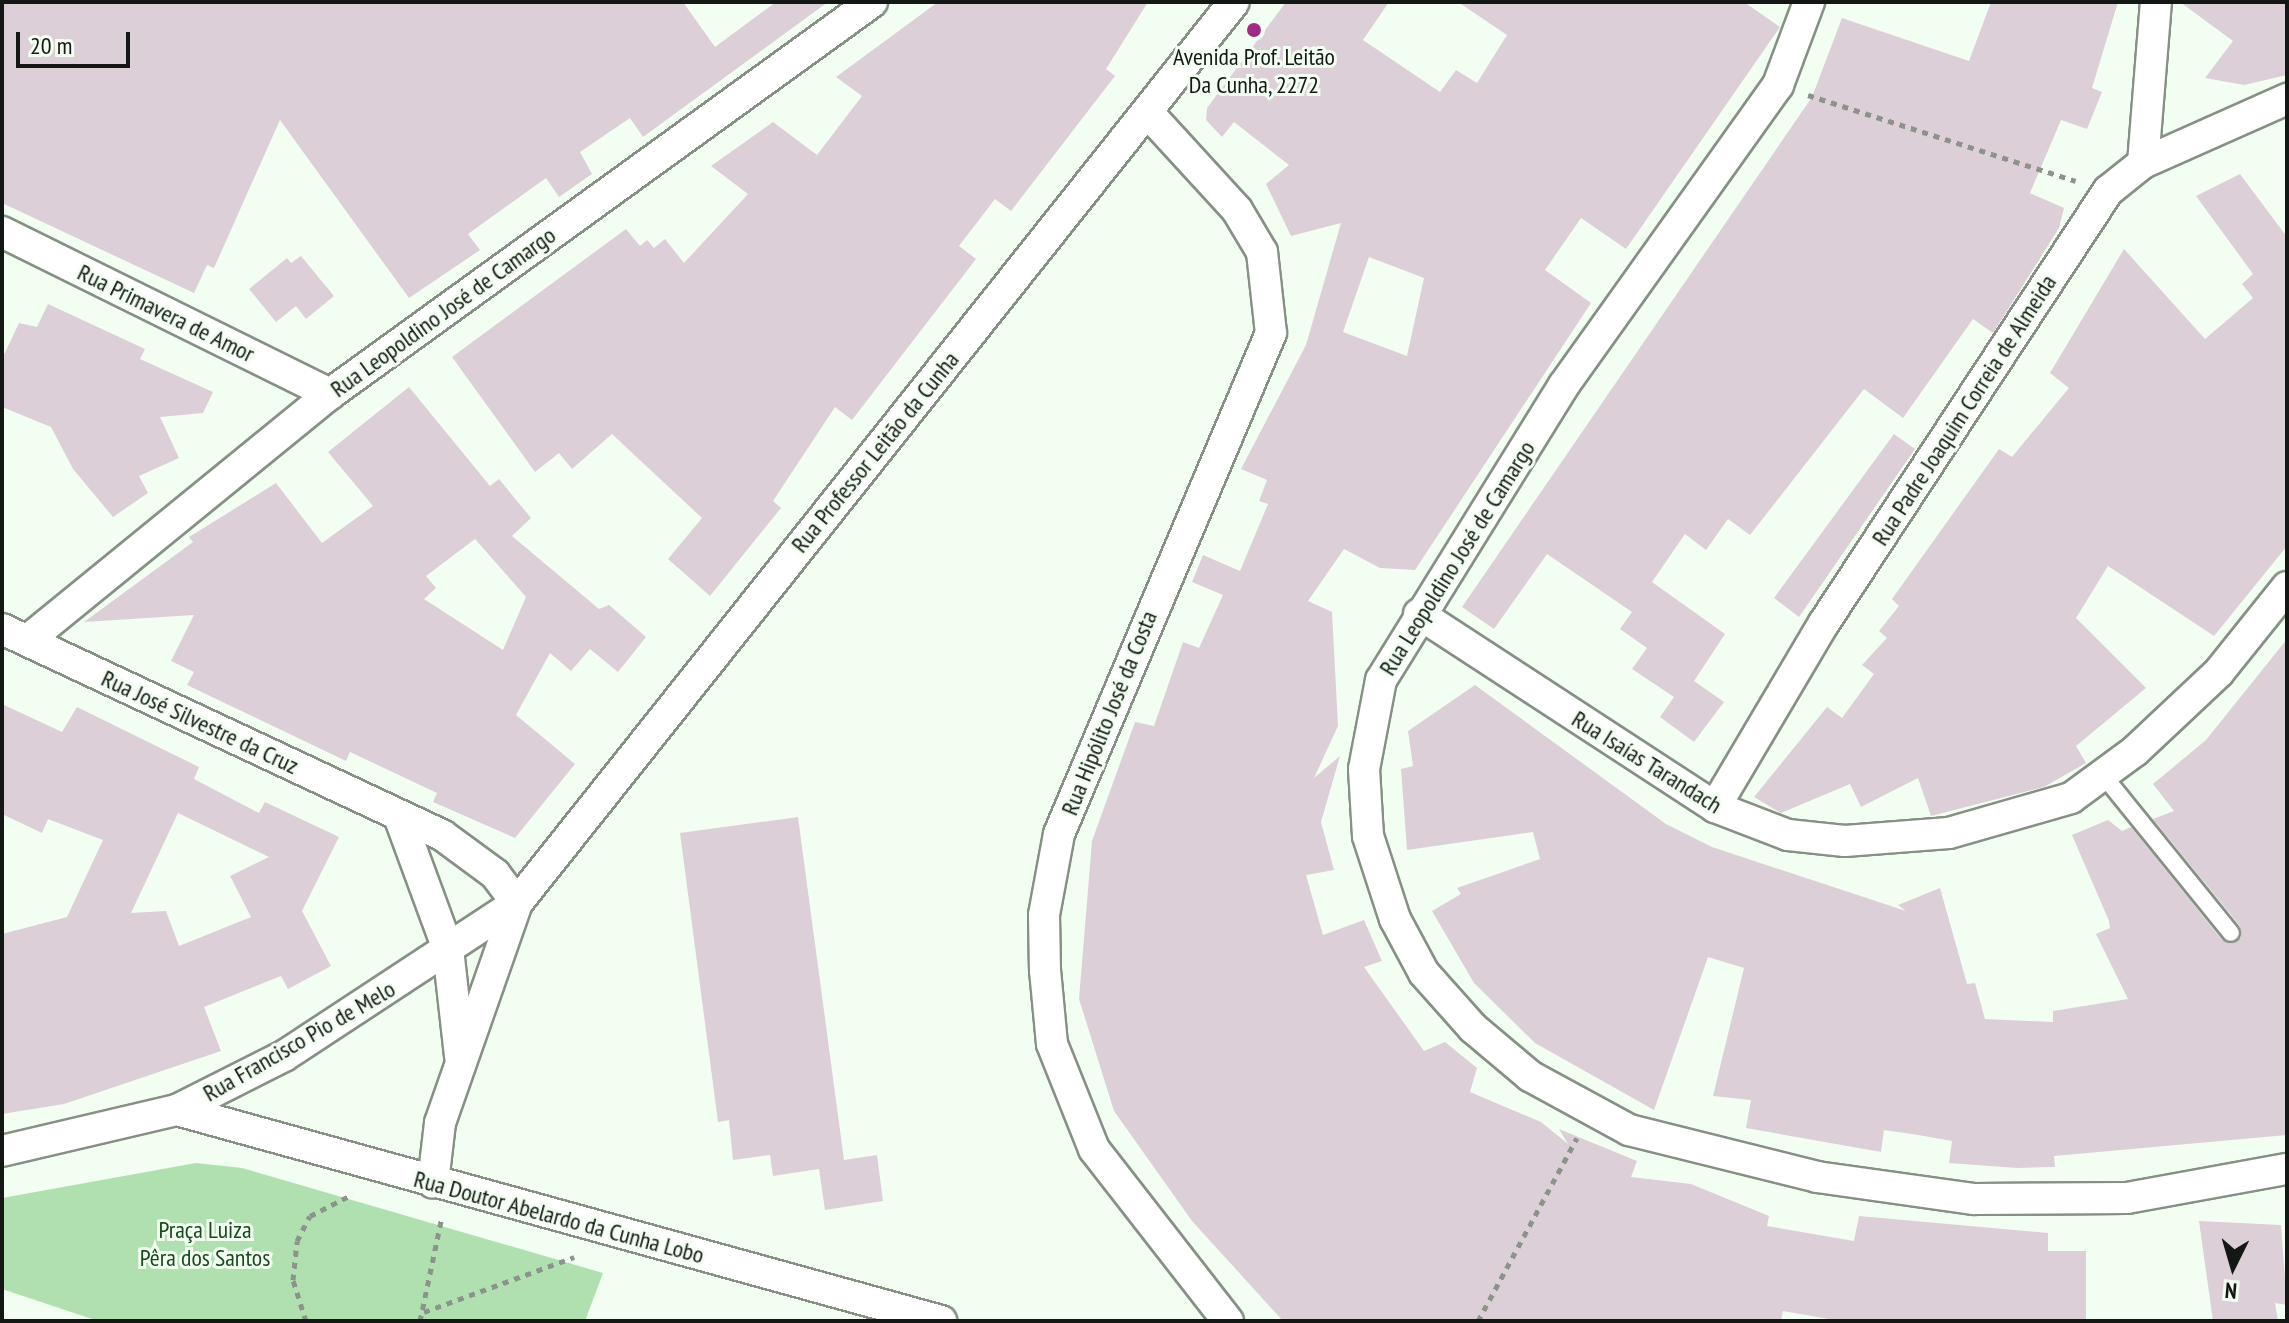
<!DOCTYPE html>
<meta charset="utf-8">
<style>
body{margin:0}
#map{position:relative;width:2289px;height:1323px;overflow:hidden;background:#f3fef2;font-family:"PT Sans Narrow",sans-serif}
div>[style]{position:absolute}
.green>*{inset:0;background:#b0e0b0}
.building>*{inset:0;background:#ddcfd8}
.path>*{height:5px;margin-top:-2.5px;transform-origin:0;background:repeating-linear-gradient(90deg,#8c938b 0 6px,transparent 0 12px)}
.roads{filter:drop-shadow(2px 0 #869085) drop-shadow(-2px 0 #869085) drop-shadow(0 2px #869085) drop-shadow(0 -2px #869085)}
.service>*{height:16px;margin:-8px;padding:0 8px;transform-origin:8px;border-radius:8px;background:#fff}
.minor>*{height:30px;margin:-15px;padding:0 15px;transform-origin:15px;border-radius:15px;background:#fff}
.dots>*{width:22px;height:22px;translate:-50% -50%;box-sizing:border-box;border:4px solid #f3fef2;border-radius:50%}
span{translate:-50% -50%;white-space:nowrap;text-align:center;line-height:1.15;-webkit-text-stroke:6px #f3fef2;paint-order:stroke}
.poi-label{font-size:24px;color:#141814}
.street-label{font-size:24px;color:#141814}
.park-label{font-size:24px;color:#17491b}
.frame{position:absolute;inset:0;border:4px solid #141814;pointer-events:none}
.north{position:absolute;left:2193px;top:1227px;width:80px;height:80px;-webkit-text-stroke:6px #f3fef2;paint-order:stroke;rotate:185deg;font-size:22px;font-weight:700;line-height:32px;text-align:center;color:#141814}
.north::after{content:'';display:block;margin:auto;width:28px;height:36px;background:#141814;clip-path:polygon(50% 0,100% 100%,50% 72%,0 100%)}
.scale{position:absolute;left:16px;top:32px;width:114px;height:36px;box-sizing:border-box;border:4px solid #141814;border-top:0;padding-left:10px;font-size:24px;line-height:28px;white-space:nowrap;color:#141814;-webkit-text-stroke:6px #f3fef2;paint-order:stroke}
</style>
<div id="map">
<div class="green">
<i style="clip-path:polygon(196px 1163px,242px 1168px,603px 1273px,585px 1321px,98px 1321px,2px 1289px,2px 1198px)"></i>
</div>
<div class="building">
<i style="clip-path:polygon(2px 2px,683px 2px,715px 47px,776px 2px,828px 2px,643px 137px,630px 118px,580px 152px,592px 174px,559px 197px,546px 178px,468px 234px,480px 250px,409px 298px,280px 120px,214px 268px,207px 265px,194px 293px,2px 203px)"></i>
<i style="clip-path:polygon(938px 2px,1148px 2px,1106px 69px,1115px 76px,1011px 211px,995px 199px,959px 246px,976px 259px,966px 272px,852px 420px,835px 407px,773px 501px,781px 508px,710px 596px,668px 559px,702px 518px,629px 450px,612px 434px,572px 469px,559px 453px,535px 472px,452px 357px,626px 229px,640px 246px,647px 240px,654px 248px,665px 239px,684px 263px,748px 194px,711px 166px,773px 122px,817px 155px,862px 96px,836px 77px)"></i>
<i style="clip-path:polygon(evenodd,1286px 2px,1389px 2px,1363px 40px,1440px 92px,1456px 70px,1477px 83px,1507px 35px,1458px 2px,1744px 2px,1780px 27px,1626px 249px,1581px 218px,1545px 270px,1591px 303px,1415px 570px,1380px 568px,1344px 549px,1308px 601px,1332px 612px,1338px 726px,1314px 778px,1340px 756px,1321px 822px,1334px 870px,1306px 875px,1323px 935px,1364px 920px,1382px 961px,1364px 967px,1424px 1051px,1445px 1042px,1477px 1068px,1470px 1092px,1541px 1122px,1568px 1144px,1559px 1129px,1637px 1161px,1631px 1177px,1691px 1184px,1769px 1216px,1767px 1226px,1854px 1241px,1859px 1216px,2048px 1233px,2048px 1251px,2086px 1251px,2086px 1321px,1840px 1321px,1783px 1311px,1781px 1321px,1283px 1321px,1192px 1221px,1114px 1111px,1079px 999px,1092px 841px,1135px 722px,1154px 726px,1183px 642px,1199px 648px,1223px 595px,1192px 582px,1203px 555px,1240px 571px,1268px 504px,1259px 501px,1267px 480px,1241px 469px,1306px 345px,1341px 223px,1291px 236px,1266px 184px,1289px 165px,1234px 122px,1222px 137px,1206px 120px,1207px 108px,1286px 2px,1369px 257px,1424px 278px,1407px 356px,1343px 332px,1369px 257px)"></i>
<i style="clip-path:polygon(1991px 2px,2118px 2px,2092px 88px,2102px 92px,2087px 129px,2061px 120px,2030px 193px,2064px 208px,2059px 228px,1993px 333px,1973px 319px,1903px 418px,1864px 389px,1750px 535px,1728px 519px,1706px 550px,1685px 534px,1652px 582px,1725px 634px,1694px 681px,1724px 702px,1694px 742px,1660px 717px,1674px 697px,1632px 669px,1647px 648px,1620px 629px,1632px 612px,1547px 554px,1494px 629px,1462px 607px,1812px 97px,1842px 18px,1969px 61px)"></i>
<i style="clip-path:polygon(2180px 2px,2287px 2px,2287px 75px,2244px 85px,2205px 78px,2233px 41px)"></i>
<i style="clip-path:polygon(2240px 174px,2287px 237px,2287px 546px,2214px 636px,2108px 566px,2076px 618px,2146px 688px,2076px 746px,2086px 763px,2044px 787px,1931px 816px,1918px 778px,1861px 807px,1850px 784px,1781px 813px,1754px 797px,1827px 707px,1842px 718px,1874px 674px,1862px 665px,1887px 638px,1879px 631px,1899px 606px,1892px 599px,1999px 449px,2012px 457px,2069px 388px,2050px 373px,2124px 249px,2205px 339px,2253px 298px,2242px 284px,2253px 274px,2196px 196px)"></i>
<i style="clip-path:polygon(301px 256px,334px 296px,306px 319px,296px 306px,276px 322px,249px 289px,287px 258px,291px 263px)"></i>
<i style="clip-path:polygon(48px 304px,145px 349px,140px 359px,213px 392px,203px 413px,160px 417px,179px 458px,139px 476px,148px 493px,113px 517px,73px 469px,51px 427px,2px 407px,2px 359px,19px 323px,37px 327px)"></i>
<i style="clip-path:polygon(evenodd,409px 387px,490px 486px,499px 479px,531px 518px,512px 536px,599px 609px,609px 605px,646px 637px,618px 672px,590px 649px,571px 671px,550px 653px,516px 715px,575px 764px,515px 838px,433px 802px,437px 793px,350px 752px,346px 761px,187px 685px,194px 672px,171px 661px,194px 615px,84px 622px,193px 542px,189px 537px,276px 483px,322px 543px,373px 506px,328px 452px,409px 387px,475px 539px,526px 597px,503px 650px,424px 599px,436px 588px,426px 576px,475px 539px)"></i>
<i style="clip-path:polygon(1894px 434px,1915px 449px,1799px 617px,1774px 598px)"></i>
<i style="clip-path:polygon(2287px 639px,2287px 1135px,2054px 1156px,2055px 1167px,2017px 1168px,1949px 1163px,1952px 1141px,1918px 1135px,1884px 1130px,1881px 1152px,1746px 1128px,1751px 1100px,1713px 1096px,1744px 968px,1708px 957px,1654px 1110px,1535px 1043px,1474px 983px,1432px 911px,1461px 894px,1457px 888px,1540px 859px,1533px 832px,1407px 850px,1401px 769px,1413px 766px,1408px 731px,1475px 685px,1666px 824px,1712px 847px,1906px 911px,1898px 905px,1940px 888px,1967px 984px,1975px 983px,1985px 1019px,2053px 1022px,2053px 1011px,2128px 999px,2096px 934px,2110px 928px,2109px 921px,2072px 835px,2108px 820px,2122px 831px,2131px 827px,2222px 940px,2241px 938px,2240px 926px,2153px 819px,2174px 811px,2153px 784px,2206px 740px)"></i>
<i style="clip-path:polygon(evenodd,2px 704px,62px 732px,77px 707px,199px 767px,194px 779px,259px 813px,265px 802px,339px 837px,302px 911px,331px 966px,288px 989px,281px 976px,204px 1007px,221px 1051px,64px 1104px,2px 1114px,2px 934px,67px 917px,103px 840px,48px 819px,42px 833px,2px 814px,2px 704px,178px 813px,269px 857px,230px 876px,251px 917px,179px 946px,166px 911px,131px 913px,178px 813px)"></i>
<i style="clip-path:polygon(798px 817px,844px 1160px,877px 1155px,883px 1201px,825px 1210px,819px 1169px,773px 1176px,770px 1155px,733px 1160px,729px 1120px,718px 1122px,680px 833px)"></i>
<i style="clip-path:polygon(2199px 1221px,2281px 1225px,2287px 1305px,2275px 1303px,2278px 1321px,2213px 1321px)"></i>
</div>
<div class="path">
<i style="left:1808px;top:95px;width:281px;rotate:17.8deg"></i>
<i style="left:424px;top:1312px;width:160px;rotate:-20.1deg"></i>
<i style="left:306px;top:1321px;width:43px;rotate:-107.6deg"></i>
<i style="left:293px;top:1280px;width:39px;rotate:-84deg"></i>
<i style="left:297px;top:1241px;width:28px;rotate:-63deg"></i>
<i style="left:310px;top:1216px;width:48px;rotate:-27.1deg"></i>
<i style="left:420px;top:1321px;width:106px;rotate:-78.1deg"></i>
<i style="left:1478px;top:1321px;width:208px;rotate:-61.6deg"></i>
</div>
<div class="roads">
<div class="service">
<i style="left:2103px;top:775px;width:203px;rotate:51deg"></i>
</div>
<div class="minor">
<i style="left:1809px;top:2px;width:89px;rotate:110.5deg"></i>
<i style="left:1778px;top:85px;width:369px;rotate:125.5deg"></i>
<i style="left:1564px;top:385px;width:347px;rotate:121.8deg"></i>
<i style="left:1381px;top:680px;width:91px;rotate:100.8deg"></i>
<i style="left:1364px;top:769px;width:67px;rotate:86.6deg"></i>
<i style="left:1368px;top:836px;width:87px;rotate:72deg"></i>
<i style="left:1395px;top:919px;width:61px;rotate:61.8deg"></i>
<i style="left:1424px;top:973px;width:74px;rotate:48.3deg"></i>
<i style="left:1473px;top:1028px;width:75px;rotate:40.1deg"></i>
<i style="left:1530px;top:1076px;width:113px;rotate:28.6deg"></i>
<i style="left:1629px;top:1130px;width:194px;rotate:14deg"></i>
<i style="left:1817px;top:1177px;width:159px;rotate:8deg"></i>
<i style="left:1974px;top:1199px;width:153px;rotate:-0.4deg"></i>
<i style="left:2127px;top:1198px;width:163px;rotate:-10.3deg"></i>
<i style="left:1150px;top:115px;width:129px;rotate:47.5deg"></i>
<i style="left:1237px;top:210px;width:49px;rotate:59.2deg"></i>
<i style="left:1262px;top:252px;width:81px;rotate:83.7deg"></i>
<i style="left:1271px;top:333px;width:544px;rotate:112.94deg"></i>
<i style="left:1059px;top:834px;width:82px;rotate:100.5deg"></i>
<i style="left:1044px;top:915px;width:55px;rotate:89deg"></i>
<i style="left:1045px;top:970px;width:74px;rotate:84.6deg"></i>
<i style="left:1052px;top:1044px;width:113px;rotate:68.2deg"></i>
<i style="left:1094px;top:1149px;width:218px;rotate:52.1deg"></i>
<i style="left:2143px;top:163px;width:158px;rotate:-24deg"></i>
<i style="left:2px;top:232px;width:366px;rotate:26.3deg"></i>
<i style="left:1419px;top:614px;width:353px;rotate:33.1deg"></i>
<i style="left:1715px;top:807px;width:78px;rotate:21deg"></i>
<i style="left:1788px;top:835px;width:57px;rotate:6deg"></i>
<i style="left:1845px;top:841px;width:104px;rotate:-4.4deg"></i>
<i style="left:1949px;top:833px;width:127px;rotate:-16deg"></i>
<i style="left:2071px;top:798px;width:79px;rotate:-36.3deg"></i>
<i style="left:2135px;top:751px;width:115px;rotate:-43.2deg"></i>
<i style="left:2219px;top:672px;width:109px;rotate:-51.3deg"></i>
<i style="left:2px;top:629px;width:486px;rotate:25.1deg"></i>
<i style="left:442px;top:835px;width:66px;rotate:36.3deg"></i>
<i style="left:495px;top:874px;width:36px;rotate:53deg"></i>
<i style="left:517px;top:903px;width:233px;rotate:109.3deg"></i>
<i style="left:440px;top:1123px;width:60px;rotate:96.7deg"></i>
<i style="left:28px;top:640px;width:390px;rotate:-39.2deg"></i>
<i style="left:330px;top:394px;width:669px;rotate:-35.88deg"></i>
<i style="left:1715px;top:807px;width:214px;rotate:-59.4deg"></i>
<i style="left:1824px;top:623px;width:517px;rotate:-56.68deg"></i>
<i style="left:2108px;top:191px;width:45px;rotate:-38.7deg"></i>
<i style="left:2143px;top:163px;width:162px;rotate:-85.4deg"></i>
<i style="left:399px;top:816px;width:142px;rotate:69.8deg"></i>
<i style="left:448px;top:949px;width:108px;rotate:83.6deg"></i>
<i style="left:177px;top:1110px;width:793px;rotate:15.44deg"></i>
<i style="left:2px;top:1151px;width:180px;rotate:-13.2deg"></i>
<i style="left:177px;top:1110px;width:120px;rotate:-26.8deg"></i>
<i style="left:284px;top:1056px;width:279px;rotate:-33.3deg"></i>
<i style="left:517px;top:903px;width:1151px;rotate:-51.49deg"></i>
</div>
</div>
<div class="dots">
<i style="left:1254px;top:30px;background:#a02b84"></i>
</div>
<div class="poi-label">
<span style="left:1254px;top:71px">Avenida Prof. Leitão<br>Da Cunha, 2272</span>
</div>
<div class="street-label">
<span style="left:443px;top:312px;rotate:-36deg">Rua Leopoldino José de Camargo</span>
<span style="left:166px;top:313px;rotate:26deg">Rua Primavera de Amor</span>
<span style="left:1964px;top:410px;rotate:-57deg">Rua Padre Joaquim Correia de Almeida</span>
<span style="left:875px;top:452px;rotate:-51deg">Rua Professor Leitão da Cunha</span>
<span style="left:1457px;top:558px;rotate:-58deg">Rua Leopoldino José de Camargo</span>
<span style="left:1109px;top:713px;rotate:-68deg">Rua Hipólito José da Costa</span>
<span style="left:200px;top:722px;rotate:25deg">Rua José Silvestre da Cruz</span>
<span style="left:1647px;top:762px;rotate:32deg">Rua Isaías Tarandach</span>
<span style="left:299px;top:1041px;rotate:-30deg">Rua Francisco Pio de Melo</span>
<span style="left:559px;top:1217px;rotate:15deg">Rua Doutor Abelardo da Cunha Lobo</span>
</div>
<div class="park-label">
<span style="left:205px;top:1244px">Praça Luiza<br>Pêra dos Santos</span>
</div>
<div class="frame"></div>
<div class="north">N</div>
<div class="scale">20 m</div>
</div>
